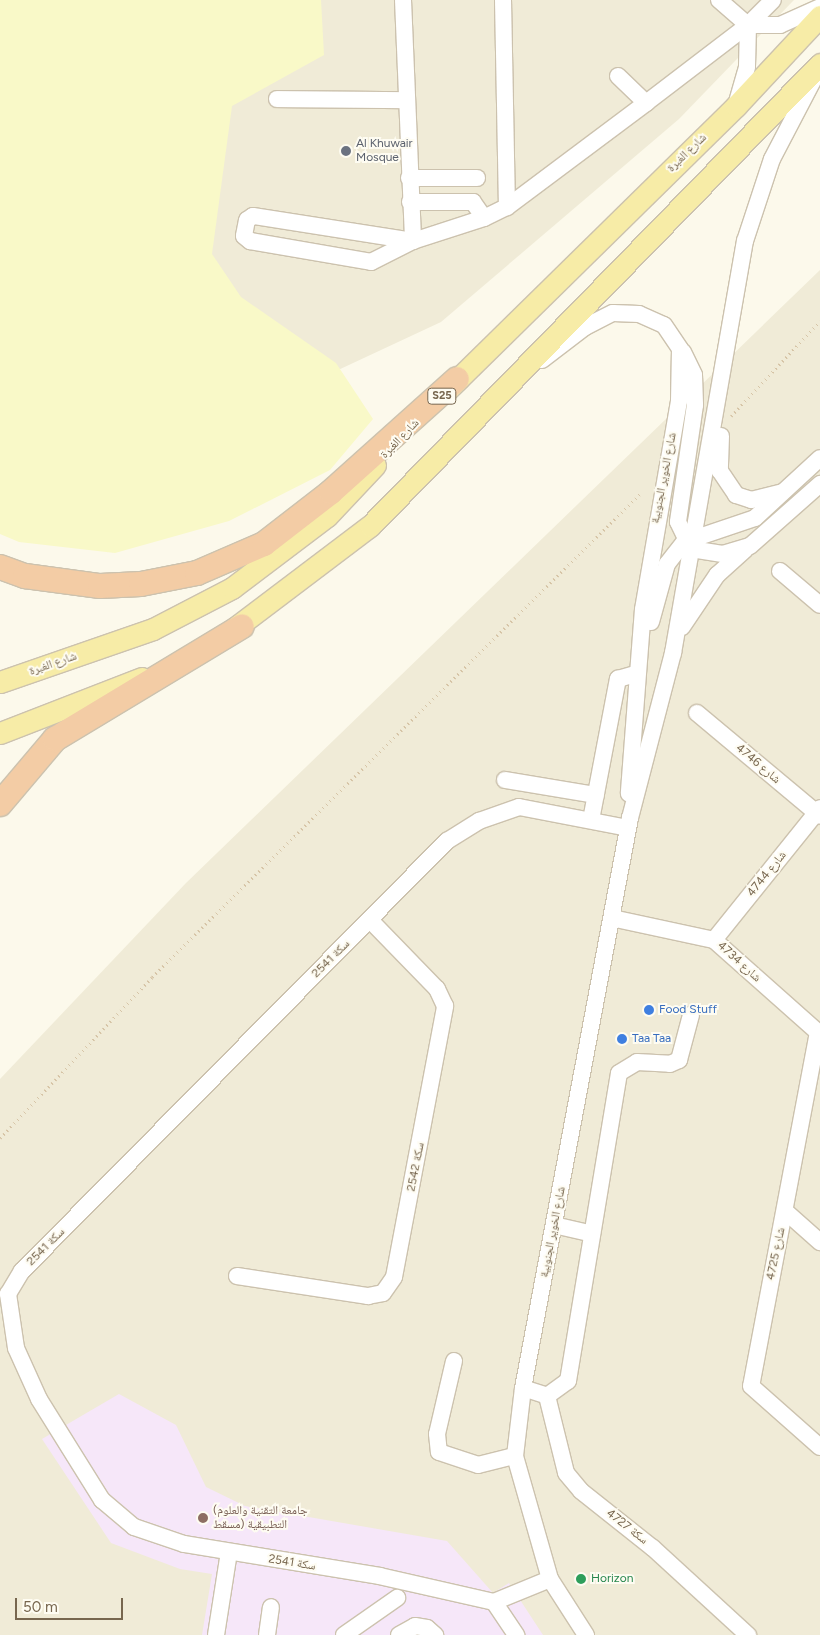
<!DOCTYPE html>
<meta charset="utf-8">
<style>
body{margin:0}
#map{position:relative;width:820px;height:1635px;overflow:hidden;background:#fcf9eb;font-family:Figtree,"Noto Naskh Arabic",sans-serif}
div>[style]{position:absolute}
.residential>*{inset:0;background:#f0ebd7}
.education>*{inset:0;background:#f6e7f9}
.sand>*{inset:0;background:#f9f9c8}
.path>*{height:2.5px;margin-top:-1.25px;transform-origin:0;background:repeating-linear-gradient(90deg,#d6c4a6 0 1px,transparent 0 5px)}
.roads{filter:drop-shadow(1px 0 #ccc2ae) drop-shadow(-1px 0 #ccc2ae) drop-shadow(0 1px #ccc2ae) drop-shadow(0 -1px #ccc2ae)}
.minor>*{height:16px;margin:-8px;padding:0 8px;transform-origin:8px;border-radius:8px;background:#fff}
.major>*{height:21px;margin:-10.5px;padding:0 10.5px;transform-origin:10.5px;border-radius:10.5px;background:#f7eca7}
.highway>*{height:24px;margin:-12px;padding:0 12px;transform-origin:12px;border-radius:12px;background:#f3cca5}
.dots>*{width:14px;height:14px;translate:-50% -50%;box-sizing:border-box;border:2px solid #fefcf2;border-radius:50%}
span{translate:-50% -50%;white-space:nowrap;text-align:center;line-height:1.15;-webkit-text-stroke:4px #fefcf2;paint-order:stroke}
.shield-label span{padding:1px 4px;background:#fefcf2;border:1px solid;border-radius:4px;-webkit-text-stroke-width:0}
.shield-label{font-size:11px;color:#77664e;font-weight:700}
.worship-label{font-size:12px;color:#5b616d}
.left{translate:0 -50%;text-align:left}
.street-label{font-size:12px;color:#77664e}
.shop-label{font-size:12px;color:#366cbe}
.education-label{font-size:12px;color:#785e54}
.leisure-label{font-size:12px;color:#27864d}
.scale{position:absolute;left:15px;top:1598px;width:108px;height:22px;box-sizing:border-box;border:2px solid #77664e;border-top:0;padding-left:6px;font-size:15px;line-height:18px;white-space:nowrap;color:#77664e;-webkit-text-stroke:4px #fefcf2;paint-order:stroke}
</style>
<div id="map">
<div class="residential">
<i style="clip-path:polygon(268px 0,794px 0,679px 119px,441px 322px,261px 406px,177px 290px,209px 94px)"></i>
<i style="clip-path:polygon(820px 270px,820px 1635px,0 1635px,0 1079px,186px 883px)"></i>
</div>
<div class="education">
<i style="clip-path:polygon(119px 1394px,176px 1425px,206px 1487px,245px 1506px,447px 1541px,493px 1593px,509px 1583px,543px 1635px,202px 1635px,212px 1574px,180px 1569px,111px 1543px,42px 1439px)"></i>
</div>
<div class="sand">
<i style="clip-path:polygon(0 0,321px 0,324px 55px,232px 106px,212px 254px,241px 297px,336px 363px,373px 419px,330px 470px,229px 521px,115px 553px,19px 542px,0 534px)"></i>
</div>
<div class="path">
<i style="left:731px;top:416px;width:130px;rotate:-46.9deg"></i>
<i style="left:0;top:1138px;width:221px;rotate:-46.6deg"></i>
<i style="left:152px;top:977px;width:688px;rotate:-44.71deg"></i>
</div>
<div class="roads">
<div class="minor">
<i style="left:403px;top:0;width:241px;rotate:87.6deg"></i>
<i style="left:503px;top:0;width:207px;rotate:88.9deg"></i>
<i style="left:719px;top:0;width:38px;rotate:41deg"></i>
<i style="left:748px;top:25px;width:32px"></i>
<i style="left:780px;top:25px;width:44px;rotate:-24.2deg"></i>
<i style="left:618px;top:76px;width:39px;rotate:44deg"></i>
<i style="left:277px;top:99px;width:127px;rotate:0.5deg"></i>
<i style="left:737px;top:102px;width:37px;rotate:-74deg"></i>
<i style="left:747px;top:66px;width:41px;rotate:-88.6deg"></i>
<i style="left:409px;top:178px;width:68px"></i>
<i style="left:410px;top:202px;width:63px"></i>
<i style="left:473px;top:202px;width:19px;rotate:55deg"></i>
<i style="left:413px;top:241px;width:162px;rotate:-171.1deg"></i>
<i style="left:253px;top:216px;width:7px;rotate:146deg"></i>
<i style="left:247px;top:220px;width:16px;rotate:101deg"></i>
<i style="left:244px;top:236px;width:8px;rotate:40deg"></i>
<i style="left:250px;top:241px;width:123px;rotate:9.8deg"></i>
<i style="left:371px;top:262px;width:47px;rotate:-26.6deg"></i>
<i style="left:413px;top:241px;width:75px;rotate:-17.9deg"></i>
<i style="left:484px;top:218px;width:25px;rotate:-26deg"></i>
<i style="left:507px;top:207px;width:174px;rotate:-36.8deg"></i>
<i style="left:646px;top:103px;width:128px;rotate:-37.4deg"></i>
<i style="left:748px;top:25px;width:35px;rotate:-45deg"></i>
<i style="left:683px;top:352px;width:25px;rotate:64deg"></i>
<i style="left:694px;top:375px;width:30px;rotate:88deg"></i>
<i style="left:695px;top:405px;width:118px;rotate:98.3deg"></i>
<i style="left:678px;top:522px;width:30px;rotate:64deg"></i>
<i style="left:542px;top:360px;width:54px;rotate:-37.5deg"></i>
<i style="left:585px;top:327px;width:31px;rotate:-27deg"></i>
<i style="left:613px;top:313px;width:26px;rotate:2deg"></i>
<i style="left:639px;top:314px;width:27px;rotate:24deg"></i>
<i style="left:664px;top:325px;width:29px;rotate:56deg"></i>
<i style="left:680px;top:349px;width:52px;rotate:91.1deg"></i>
<i style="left:679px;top:401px;width:211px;rotate:99.8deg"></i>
<i style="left:643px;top:609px;width:185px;rotate:94.4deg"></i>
<i style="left:721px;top:436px;width:35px;rotate:92deg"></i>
<i style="left:720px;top:471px;width:29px;rotate:56deg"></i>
<i style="left:736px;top:495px;width:16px;rotate:18deg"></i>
<i style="left:751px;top:500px;width:32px;rotate:-14deg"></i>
<i style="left:691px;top:549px;width:32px;rotate:9deg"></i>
<i style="left:723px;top:554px;width:28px;rotate:-17deg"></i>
<i style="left:750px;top:546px;width:94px;rotate:-41.5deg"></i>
<i style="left:780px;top:571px;width:52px;rotate:40.4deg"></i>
<i style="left:651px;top:622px;width:60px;rotate:-74.6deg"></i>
<i style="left:667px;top:564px;width:28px;rotate:-52deg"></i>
<i style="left:684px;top:542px;width:75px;rotate:-18.7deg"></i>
<i style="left:755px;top:518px;width:88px;rotate:-42.7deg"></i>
<i style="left:682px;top:627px;width:63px;rotate:-56.1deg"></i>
<i style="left:717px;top:575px;width:38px;rotate:-42deg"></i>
<i style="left:697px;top:713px;width:160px;rotate:39.9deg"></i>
<i style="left:505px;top:780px;width:92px;rotate:9.4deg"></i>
<i style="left:591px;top:820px;width:144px;rotate:-79.2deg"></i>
<i style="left:618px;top:679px;width:18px;rotate:-16deg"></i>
<i style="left:612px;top:918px;width:104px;rotate:12.2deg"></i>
<i style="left:714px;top:940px;width:142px;rotate:41.6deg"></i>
<i style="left:714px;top:940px;width:169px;rotate:-51.2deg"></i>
<i style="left:818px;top:1032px;width:360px;rotate:100.7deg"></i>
<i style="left:751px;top:1386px;width:92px;rotate:41.5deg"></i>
<i style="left:785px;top:1211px;width:47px;rotate:41.5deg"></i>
<i style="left:554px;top:1225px;width:39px;rotate:13deg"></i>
<i style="left:237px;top:1276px;width:133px;rotate:8.7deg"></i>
<i style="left:368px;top:1296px;width:15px;rotate:-11deg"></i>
<i style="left:383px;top:1293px;width:19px;rotate:-55deg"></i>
<i style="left:394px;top:1277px;width:276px;rotate:-79.3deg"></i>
<i style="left:445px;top:1006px;width:19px;rotate:-115deg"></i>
<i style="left:437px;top:989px;width:96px;rotate:-134.2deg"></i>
<i style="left:454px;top:1361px;width:75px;rotate:103.1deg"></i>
<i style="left:437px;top:1434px;width:18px;rotate:84deg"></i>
<i style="left:439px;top:1452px;width:41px;rotate:18.4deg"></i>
<i style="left:478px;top:1465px;width:38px;rotate:-14deg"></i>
<i style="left:523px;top:1388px;width:25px;rotate:18deg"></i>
<i style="left:547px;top:1396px;width:26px;rotate:-36deg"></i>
<i style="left:568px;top:1381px;width:312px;rotate:-80.6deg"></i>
<i style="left:619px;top:1073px;width:21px;rotate:-31deg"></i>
<i style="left:637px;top:1062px;width:33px;rotate:3deg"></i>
<i style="left:670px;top:1064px;width:10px;rotate:-24deg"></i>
<i style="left:679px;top:1060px;width:47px;rotate:-75.1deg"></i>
<i style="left:547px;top:1396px;width:79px;rotate:76.1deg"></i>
<i style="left:566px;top:1473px;width:23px;rotate:50deg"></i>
<i style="left:581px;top:1491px;width:92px;rotate:38.4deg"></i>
<i style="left:653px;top:1548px;width:129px;rotate:42.5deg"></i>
<i style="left:550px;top:1579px;width:61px;rotate:157.7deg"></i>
<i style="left:494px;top:1602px;width:117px;rotate:-167.2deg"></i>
<i style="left:380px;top:1576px;width:199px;rotate:-170.7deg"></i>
<i style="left:184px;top:1544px;width:53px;rotate:-161.2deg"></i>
<i style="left:134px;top:1527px;width:42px;rotate:-139.8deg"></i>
<i style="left:102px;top:1500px;width:119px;rotate:-122deg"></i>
<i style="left:39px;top:1399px;width:56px;rotate:-114.3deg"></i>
<i style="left:16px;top:1348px;width:55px;rotate:-98.4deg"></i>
<i style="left:8px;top:1294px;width:27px;rotate:-59deg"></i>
<i style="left:22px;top:1271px;width:605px;rotate:-45.34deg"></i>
<i style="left:447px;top:841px;width:38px;rotate:-32deg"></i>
<i style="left:479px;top:821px;width:42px;rotate:-19.3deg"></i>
<i style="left:519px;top:807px;width:111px;rotate:10.9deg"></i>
<i style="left:494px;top:1602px;width:40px;rotate:56deg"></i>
<i style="left:216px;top:1635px;width:84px;rotate:-81.1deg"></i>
<i style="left:267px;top:1635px;width:28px;rotate:-82deg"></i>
<i style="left:344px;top:1635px;width:65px;rotate:-34.9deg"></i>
<i style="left:399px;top:1635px;width:18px;rotate:-29deg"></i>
<i style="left:415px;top:1626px;width:12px;rotate:9deg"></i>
<i style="left:427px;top:1628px;width:11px;rotate:41deg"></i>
<i style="left:586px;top:1635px;width:67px;rotate:-122.7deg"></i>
<i style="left:550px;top:1579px;width:128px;rotate:-105.9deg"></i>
<i style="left:515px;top:1456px;width:68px;rotate:-83.3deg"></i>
<i style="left:523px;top:1388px;width:580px;rotate:-79.37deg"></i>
<i style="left:630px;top:818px;width:171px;rotate:-75.4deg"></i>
<i style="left:673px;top:653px;width:418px;rotate:-80.1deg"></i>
<i style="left:745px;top:241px;width:86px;rotate:-71.8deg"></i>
<i style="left:772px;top:159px;width:95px;rotate:-62.4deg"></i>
</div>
<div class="major">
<i style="left:446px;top:391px;width:407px;rotate:-44.5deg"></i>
<i style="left:736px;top:106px;width:123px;rotate:-47deg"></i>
<i style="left:227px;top:634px;width:179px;rotate:-37.1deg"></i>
<i style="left:370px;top:526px;width:645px;rotate:-45.75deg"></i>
<i style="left:0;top:682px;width:162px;rotate:-19.1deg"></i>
<i style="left:153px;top:629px;width:89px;rotate:-27.4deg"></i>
<i style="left:232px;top:588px;width:119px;rotate:-37.2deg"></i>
<i style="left:327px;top:516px;width:70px;rotate:-46.7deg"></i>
<i style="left:0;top:733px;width:152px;rotate:-21.2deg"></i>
</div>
<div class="highway">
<i style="left:0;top:567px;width:27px;rotate:20deg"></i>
<i style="left:25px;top:576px;width:76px;rotate:7.6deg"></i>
<i style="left:100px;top:586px;width:41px;rotate:-2.8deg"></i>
<i style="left:141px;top:584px;width:57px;rotate:-11.1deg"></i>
<i style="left:197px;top:573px;width:73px;rotate:-23.4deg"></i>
<i style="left:264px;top:544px;width:85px;rotate:-37.8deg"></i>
<i style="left:331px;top:492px;width:169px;rotate:-41.9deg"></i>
<i style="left:0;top:804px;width:85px;rotate:-49.8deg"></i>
<i style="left:55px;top:739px;width:218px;rotate:-31.1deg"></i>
</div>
</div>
<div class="dots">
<i style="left:346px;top:151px;background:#6b7280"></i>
<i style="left:649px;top:1010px;background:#3f7fe0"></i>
<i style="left:622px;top:1039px;background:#3f7fe0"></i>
<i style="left:203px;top:1518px;background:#8d6e63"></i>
<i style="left:581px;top:1579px;background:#2e9e5b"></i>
</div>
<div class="shield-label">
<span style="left:442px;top:396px">S25</span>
</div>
<div class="worship-label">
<span class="left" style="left:356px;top:151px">Al Khuwair<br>Mosque</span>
</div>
<div class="street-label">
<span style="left:687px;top:153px;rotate:-44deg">شارع الغبرة</span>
<span style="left:400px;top:439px;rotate:-46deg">شارع الغبرة</span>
<span style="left:664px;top:478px;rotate:-79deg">شارع الخوير الجنوبية</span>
<span style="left:53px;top:664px;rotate:-19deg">شارع الغبرة</span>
<span style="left:758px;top:764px;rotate:40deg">4746 شارع</span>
<span style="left:767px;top:874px;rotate:-51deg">4744 شارع</span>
<span style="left:331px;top:959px;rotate:-45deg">سكة 2541</span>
<span style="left:739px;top:962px;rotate:42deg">4734 شارع</span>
<span style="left:416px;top:1167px;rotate:-79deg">سكة 2542</span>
<span style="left:553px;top:1232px;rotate:-79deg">شارع الخوير الجنوبية</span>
<span style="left:46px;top:1247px;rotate:-45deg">سكة 2541</span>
<span style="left:776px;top:1254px;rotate:-78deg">4725 شارع</span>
<span style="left:627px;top:1527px;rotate:38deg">سكة 4727</span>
<span style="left:292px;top:1563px;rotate:9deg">سكة 2541</span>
</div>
<div class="shop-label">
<span class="left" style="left:659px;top:1010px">Food Stuff</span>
<span class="left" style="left:632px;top:1039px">Taa Taa</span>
</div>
<div class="education-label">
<span class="left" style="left:213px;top:1518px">(جامعة التقنية والعلوم<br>التطبيقية (مسقط</span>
</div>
<div class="leisure-label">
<span class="left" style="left:591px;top:1579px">Horizon</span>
</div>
<div class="scale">50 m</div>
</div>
